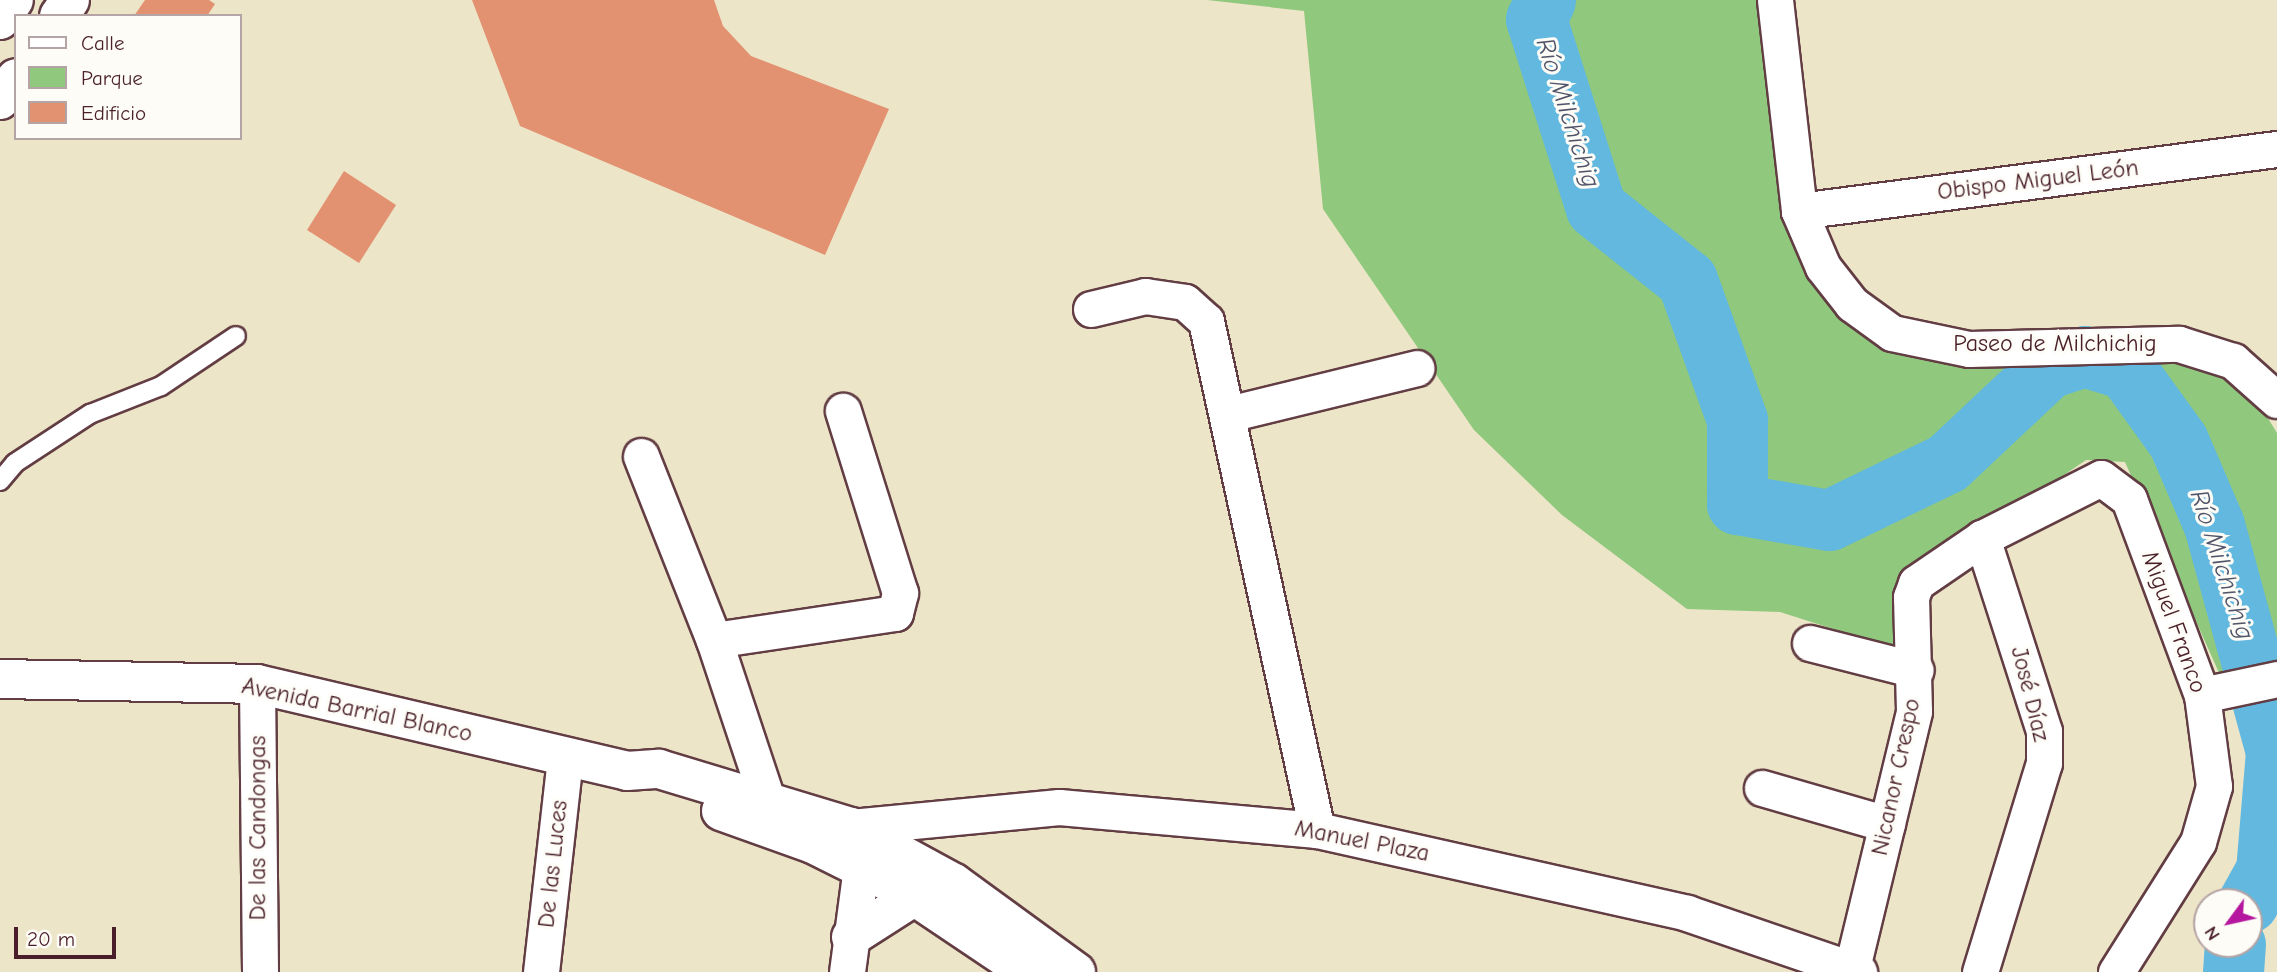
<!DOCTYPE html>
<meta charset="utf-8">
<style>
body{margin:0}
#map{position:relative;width:2277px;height:972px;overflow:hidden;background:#ede5c8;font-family:"Comic Neue",sans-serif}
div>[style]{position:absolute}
.green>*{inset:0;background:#90c97d}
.river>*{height:61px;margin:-30.5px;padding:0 30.5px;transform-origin:30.5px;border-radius:30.5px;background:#62b8de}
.building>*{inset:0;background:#e29171}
.roads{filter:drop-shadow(2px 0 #623d43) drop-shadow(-2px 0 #623d43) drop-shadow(0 2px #623d43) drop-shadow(0 -2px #623d43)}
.service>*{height:18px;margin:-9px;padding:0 9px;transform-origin:9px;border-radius:9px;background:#fff}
.minor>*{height:35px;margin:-17.5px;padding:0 17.5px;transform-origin:17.5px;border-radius:17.5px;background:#fff}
.tertiary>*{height:38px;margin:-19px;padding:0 19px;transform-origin:19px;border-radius:19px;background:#fff}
.secondary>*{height:38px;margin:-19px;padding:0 19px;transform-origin:19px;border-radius:19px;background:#fff}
span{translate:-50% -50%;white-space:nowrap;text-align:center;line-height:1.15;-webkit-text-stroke:6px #fdfcf7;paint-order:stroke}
.street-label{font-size:24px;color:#4a1f2b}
.water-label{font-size:26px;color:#52556a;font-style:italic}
.legend{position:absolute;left:14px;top:14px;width:228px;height:126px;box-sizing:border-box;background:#fdfcf7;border:2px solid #b5a4a5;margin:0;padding:9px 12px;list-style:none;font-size:21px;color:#4a1f2b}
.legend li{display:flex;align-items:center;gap:14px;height:35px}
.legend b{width:35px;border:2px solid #b5a4a5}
.north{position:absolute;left:2193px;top:888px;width:70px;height:70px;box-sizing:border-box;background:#fdfcf7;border:2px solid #b5a4a5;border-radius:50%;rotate:237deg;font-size:19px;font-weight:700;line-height:28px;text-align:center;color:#4a1f2b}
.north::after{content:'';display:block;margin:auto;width:24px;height:32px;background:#b5179e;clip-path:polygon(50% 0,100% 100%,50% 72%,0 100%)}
.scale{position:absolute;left:14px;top:927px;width:102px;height:32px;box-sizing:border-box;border:4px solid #4a1f2b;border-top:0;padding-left:9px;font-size:21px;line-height:24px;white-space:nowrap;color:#4a1f2b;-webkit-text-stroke:5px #fdfcf7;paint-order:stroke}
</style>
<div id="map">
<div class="green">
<i style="clip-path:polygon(1207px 0,1761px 0,1783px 214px,1808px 277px,1841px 312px,1893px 350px,1961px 367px,2181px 354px,2230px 376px,2266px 415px,2277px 433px,2277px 674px,2224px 684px,2125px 462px,2086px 460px,1910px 580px,1899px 650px,1780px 612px,1687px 609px,1562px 515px,1474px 430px,1323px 209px,1304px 11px)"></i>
</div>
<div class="river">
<i style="left:1545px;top:0;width:21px;rotate:115deg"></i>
<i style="left:1536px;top:19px;width:198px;rotate:72.4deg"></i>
<i style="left:1596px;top:208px;width:116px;rotate:38.4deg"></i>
<i style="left:1687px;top:280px;width:149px;rotate:70.3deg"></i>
<i style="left:1737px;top:420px;width:84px;rotate:90deg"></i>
<i style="left:1737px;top:504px;width:93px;rotate:9.9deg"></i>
<i style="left:1829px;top:520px;width:131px;rotate:-25.8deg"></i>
<i style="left:1947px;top:463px;width:139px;rotate:-43.2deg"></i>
<i style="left:2048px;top:368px;width:38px;rotate:-18deg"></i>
<i style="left:2084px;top:356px;width:44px;rotate:17.2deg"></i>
<i style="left:2126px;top:369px;width:89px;rotate:54.2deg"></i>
<i style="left:2178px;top:441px;width:91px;rotate:66.8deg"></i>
<i style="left:2214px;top:525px;width:235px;rotate:74.7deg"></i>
<i style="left:2276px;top:752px;width:118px;rotate:94.8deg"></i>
<i style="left:2266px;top:870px;width:37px;rotate:119deg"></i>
<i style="left:2233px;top:972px;width:28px;rotate:-86deg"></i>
</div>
<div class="building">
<i style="clip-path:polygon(145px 0,209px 0,215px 4px,207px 16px,134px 16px)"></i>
<i style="clip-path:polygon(472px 0,714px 0,723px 26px,751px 56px,889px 109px,825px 255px,520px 126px)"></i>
<i style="clip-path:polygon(344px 171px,396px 205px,359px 263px,307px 230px)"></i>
</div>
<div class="roads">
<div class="service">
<i style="left:0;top:481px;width:23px;rotate:-50deg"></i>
<i style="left:15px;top:463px;width:90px;rotate:-33.2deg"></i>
<i style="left:90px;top:414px;width:76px;rotate:-21.5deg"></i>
<i style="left:161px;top:386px;width:90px;rotate:-33.7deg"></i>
</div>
<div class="minor">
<i style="left:1775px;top:0;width:212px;rotate:83.5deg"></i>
<i style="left:1799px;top:211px;width:61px;rotate:66.8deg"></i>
<i style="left:1823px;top:267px;width:47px;rotate:51.9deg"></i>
<i style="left:1852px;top:304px;width:49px;rotate:35.9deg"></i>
<i style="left:1892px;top:333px;width:79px;rotate:11.7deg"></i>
<i style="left:1969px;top:349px;width:210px;rotate:-1.4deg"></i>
<i style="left:2179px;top:344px;width:57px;rotate:17.5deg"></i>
<i style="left:2233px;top:361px;width:59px;rotate:41.6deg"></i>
<i style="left:1799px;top:211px;width:482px;rotate:-7.4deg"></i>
<i style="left:1091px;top:309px;width:56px;rotate:-13.5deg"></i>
<i style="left:1145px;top:296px;width:40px;rotate:8.5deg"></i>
<i style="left:1185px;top:302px;width:28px;rotate:42deg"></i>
<i style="left:1206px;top:321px;width:521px;rotate:77.7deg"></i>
<i style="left:1228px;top:414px;width:194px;rotate:-13.7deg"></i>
<i style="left:641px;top:456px;width:198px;rotate:68.4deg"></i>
<i style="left:714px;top:640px;width:168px;rotate:71.6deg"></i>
<i style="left:714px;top:640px;width:183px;rotate:-8.5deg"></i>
<i style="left:895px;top:613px;width:21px;rotate:-76deg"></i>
<i style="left:900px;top:593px;width:191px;rotate:-107.4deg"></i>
<i style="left:1810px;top:643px;width:109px;rotate:14.3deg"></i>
<i style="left:257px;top:684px;width:288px;rotate:89.4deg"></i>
<i style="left:2202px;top:695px;width:77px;rotate:-12deg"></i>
<i style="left:1762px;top:788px;width:130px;rotate:16.1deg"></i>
<i style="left:1852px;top:968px;width:264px;rotate:-76.4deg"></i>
<i style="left:1914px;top:711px;width:114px;rotate:-91.5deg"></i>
<i style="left:1911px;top:597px;width:15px;rotate:-70deg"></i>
<i style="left:1916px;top:583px;width:80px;rotate:-34.3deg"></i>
<i style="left:1982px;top:538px;width:133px;rotate:-26.8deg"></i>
<i style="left:2101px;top:478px;width:35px;rotate:37deg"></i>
<i style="left:2129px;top:499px;width:209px;rotate:69.6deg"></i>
<i style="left:2202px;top:695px;width:92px;rotate:82.5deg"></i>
<i style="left:2214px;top:786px;width:58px;rotate:105.9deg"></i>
<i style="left:2198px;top:842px;width:154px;rotate:122.2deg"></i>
<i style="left:541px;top:972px;width:216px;rotate:-83.6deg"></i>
<i style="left:847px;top:972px;width:106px;rotate:-82.4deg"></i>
<i style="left:861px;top:867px;width:41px;rotate:-104deg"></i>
<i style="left:851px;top:827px;width:209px;rotate:-5.5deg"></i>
<i style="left:1059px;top:807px;width:259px;rotate:5.1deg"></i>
<i style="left:1317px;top:830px;width:379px;rotate:12.6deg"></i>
<i style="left:1687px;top:913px;width:182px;rotate:18.9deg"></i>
<i style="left:1980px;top:972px;width:219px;rotate:-73deg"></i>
<i style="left:2044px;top:763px;width:32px;rotate:-90deg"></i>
<i style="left:2044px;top:731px;width:203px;rotate:-107.8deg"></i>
</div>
<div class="tertiary">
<i style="left:0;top:679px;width:257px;rotate:1.1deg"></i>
<i style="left:257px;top:684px;width:380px;rotate:13.2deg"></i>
<i style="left:627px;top:771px;width:32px;rotate:-4deg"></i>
<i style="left:659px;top:769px;width:201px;rotate:16.8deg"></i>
<i style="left:851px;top:827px;width:117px;rotate:28.5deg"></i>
<i style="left:954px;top:883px;width:151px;rotate:36.1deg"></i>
<i style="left:721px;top:811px;width:98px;rotate:19.7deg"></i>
<i style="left:813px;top:844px;width:103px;rotate:26.6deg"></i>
<i style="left:905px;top:890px;width:147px;rotate:33.9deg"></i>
<i style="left:851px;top:937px;width:76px;rotate:-32.6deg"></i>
</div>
<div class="secondary">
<i style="left:59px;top:16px;width:19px;rotate:-55deg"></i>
<i style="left:0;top:20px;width:24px;rotate:-55deg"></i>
<i style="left:0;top:100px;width:27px;rotate:-54deg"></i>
</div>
</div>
<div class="street-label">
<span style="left:2038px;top:180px;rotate:-7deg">Obispo Miguel León</span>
<span style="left:2055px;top:344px">Paseo de Milchichig</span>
<span style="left:2174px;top:622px;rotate:70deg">Miguel Franco</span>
<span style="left:2030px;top:694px;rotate:76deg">José Díaz</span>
<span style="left:357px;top:710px;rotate:12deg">Avenida Barrial Blanco</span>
<span style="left:1896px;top:777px;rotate:-78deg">Nicanor Crespo</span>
<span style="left:258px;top:828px;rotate:-90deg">De las Candongas</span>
<span style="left:1362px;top:841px;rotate:11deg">Manuel Plaza</span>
<span style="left:553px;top:864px;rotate:-84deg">De las Luces</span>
</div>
<div class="water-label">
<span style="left:1567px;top:113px;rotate:72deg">Río Milchichig</span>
<span style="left:2221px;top:565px;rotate:72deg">Río Milchichig</span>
</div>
<ul class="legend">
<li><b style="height:9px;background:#fff"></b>Calle</li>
<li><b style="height:19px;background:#90c97d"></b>Parque</li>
<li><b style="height:19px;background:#e29171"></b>Edificio</li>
</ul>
<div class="north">N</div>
<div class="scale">20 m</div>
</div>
